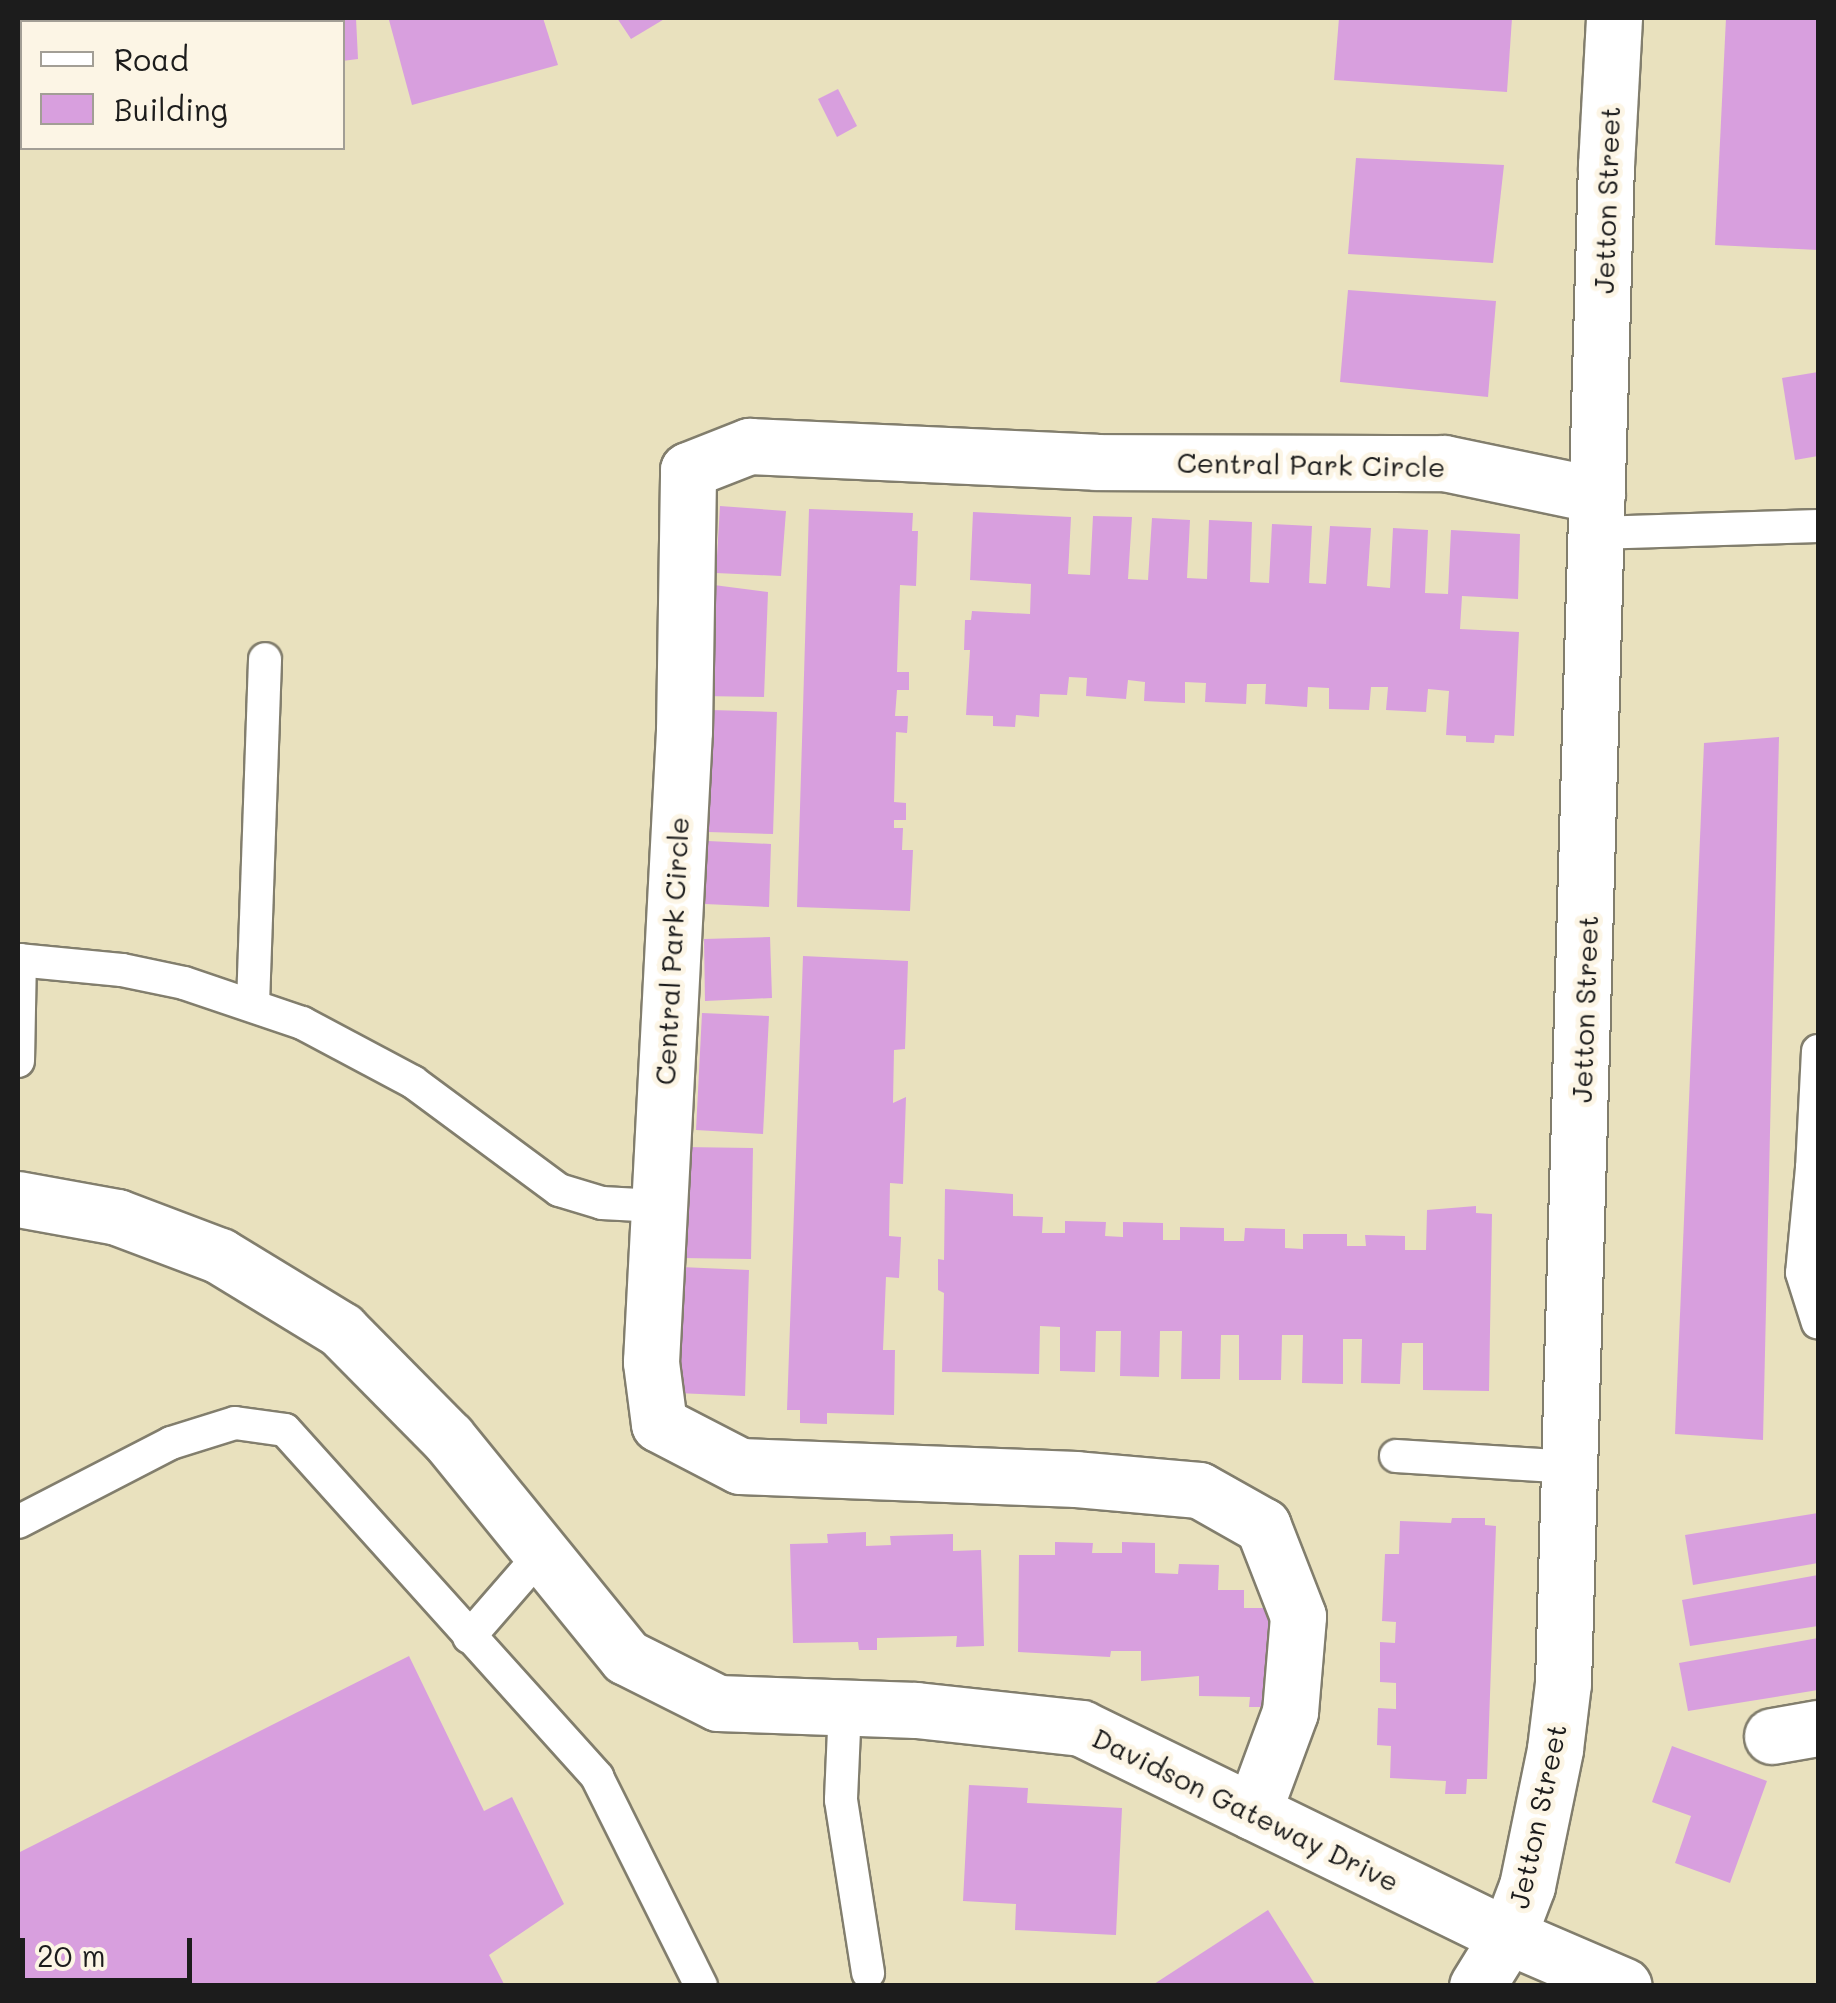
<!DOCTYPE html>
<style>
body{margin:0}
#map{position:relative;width:1836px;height:2003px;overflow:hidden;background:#e9e1be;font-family:Mali,sans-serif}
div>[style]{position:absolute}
.building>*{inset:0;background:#d89fde}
.roads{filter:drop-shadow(2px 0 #827e6d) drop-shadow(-2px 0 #827e6d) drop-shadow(0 2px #827e6d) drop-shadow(0 -2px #827e6d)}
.lane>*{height:32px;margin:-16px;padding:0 16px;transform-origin:16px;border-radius:16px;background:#fff}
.street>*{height:55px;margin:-27.5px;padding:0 27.5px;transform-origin:27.5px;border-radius:27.5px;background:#fff}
span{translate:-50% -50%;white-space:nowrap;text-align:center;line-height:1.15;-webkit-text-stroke:10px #fcf5e5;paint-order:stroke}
.street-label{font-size:28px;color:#1c1c1c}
.frame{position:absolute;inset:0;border:20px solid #1c1c1c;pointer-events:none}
.legend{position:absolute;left:20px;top:20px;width:325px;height:130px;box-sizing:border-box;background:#fcf5e5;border:2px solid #a29e95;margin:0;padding:12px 18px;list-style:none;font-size:30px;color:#1c1c1c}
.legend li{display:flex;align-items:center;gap:20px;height:50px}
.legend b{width:50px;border:2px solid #a29e95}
.scale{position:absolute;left:20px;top:1938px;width:172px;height:45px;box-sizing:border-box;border:5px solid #1c1c1c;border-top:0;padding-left:12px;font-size:30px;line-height:35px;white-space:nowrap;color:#1c1c1c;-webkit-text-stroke:8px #fcf5e5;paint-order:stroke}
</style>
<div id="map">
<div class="building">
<i style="clip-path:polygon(18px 18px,128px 18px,128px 22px,22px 22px,22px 73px,18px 73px)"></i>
<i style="clip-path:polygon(200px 18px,356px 18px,358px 59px,342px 61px,342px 22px,201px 22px)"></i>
<i style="clip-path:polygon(398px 18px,543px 18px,558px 65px,412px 105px,389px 20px)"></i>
<i style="clip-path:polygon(617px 18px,666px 18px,631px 39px)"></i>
<i style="clip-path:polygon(1339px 18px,1512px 18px,1507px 92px,1334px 80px)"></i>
<i style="clip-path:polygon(1726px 18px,1818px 18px,1818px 250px,1715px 245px)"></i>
<i style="clip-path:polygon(838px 89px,857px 126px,837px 137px,818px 99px)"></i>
<i style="clip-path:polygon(1356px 158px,1504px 165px,1493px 263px,1348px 254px)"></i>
<i style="clip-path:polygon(1348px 290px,1496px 301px,1488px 397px,1340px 382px)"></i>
<i style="clip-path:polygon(1818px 372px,1818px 456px,1795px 460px,1782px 378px)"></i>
<i style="clip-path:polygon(720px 506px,786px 511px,781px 576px,716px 573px)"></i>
<i style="clip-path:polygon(809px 509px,913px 513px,912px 531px,918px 531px,916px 586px,900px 585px,897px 672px,909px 672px,909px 690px,897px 690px,895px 716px,908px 716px,907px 733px,896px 732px,894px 802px,906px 803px,906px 820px,894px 820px,894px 828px,903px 828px,902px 850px,913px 850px,910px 911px,797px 907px)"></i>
<i style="clip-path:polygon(973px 512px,1071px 517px,1068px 574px,1090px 575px,1093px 516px,1132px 517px,1128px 579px,1148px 580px,1152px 518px,1190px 520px,1187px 578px,1207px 579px,1209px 520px,1252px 522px,1250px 582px,1269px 583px,1272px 524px,1312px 526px,1309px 583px,1326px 584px,1330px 526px,1371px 528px,1367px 586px,1390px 588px,1393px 528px,1428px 530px,1425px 593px,1448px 594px,1451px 530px,1520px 534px,1518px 599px,1462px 596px,1460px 629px,1519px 632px,1514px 736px,1495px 735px,1494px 743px,1466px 742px,1466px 736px,1446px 735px,1449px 691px,1428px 689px,1426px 712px,1386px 710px,1388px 687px,1371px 687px,1369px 710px,1329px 709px,1329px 688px,1308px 687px,1307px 707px,1265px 704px,1266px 684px,1247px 684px,1246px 704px,1205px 702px,1206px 683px,1185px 682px,1185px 703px,1144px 701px,1145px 682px,1128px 680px,1126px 699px,1086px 696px,1087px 678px,1069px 677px,1067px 695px,1040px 694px,1039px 717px,1016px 715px,1015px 727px,993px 726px,993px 716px,966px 715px,970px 650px,964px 650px,965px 620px,971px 620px,972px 611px,1030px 614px,1031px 584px,970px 580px)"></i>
<i style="clip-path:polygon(706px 584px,768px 592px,764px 697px,701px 696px)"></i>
<i style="clip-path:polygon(711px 710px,777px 712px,773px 834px,708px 832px)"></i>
<i style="clip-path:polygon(1779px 737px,1763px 1440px,1675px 1434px,1704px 743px)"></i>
<i style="clip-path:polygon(708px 841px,771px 844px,769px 907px,705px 904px)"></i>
<i style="clip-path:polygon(770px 937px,772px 998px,705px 1001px,704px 939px)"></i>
<i style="clip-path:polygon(803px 956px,908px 961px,905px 1049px,894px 1050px,893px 1103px,906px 1097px,903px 1184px,890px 1183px,889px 1236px,901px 1237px,899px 1278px,886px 1277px,883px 1350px,895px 1350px,894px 1415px,827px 1413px,827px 1424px,800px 1423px,800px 1410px,787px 1410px)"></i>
<i style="clip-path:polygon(702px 1013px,769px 1016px,763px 1134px,696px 1130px)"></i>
<i style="clip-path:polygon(683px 1147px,753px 1148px,751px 1259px,681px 1258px)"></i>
<i style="clip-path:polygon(945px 1189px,1013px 1194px,1013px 1216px,1043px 1217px,1042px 1233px,1065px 1233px,1065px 1221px,1106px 1222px,1105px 1236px,1123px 1237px,1123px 1222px,1163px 1223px,1163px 1240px,1180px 1240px,1180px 1227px,1224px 1228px,1224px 1241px,1244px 1241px,1245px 1228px,1285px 1229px,1285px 1248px,1303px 1249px,1303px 1234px,1347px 1234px,1347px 1246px,1366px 1246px,1365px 1235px,1405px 1236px,1405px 1250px,1426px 1250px,1427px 1210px,1476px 1206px,1476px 1213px,1492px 1214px,1489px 1391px,1423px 1390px,1423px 1343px,1402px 1343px,1400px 1384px,1361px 1383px,1362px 1339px,1343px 1339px,1343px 1384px,1302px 1383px,1303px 1335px,1282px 1335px,1281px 1380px,1239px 1380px,1239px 1335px,1221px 1335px,1220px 1379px,1181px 1379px,1182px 1331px,1160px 1331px,1159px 1377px,1120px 1376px,1121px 1331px,1096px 1331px,1095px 1372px,1060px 1371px,1060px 1327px,1040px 1326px,1039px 1374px,942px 1372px,944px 1293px,938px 1290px,938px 1259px,944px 1260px)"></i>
<i style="clip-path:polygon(681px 1267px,749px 1270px,745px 1396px,677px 1393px)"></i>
<i style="clip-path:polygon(1818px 1513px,1818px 1563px,1693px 1585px,1685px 1535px)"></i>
<i style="clip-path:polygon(1452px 1518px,1485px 1518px,1485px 1525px,1496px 1526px,1487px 1779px,1467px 1779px,1466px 1794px,1445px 1794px,1446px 1781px,1390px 1778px,1391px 1746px,1377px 1745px,1378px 1708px,1396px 1709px,1396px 1683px,1380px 1682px,1380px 1642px,1395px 1643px,1396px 1622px,1382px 1621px,1385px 1554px,1399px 1554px,1400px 1521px,1451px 1523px)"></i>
<i style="clip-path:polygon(866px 1532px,866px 1546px,891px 1545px,890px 1536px,953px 1534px,953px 1551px,981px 1550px,984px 1646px,956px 1647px,957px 1636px,877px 1638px,877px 1650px,859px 1650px,858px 1642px,793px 1643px,790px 1544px,828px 1543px,827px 1534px)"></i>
<i style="clip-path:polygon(1055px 1542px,1093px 1543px,1092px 1553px,1122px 1553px,1122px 1542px,1155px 1543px,1155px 1573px,1178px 1574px,1179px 1564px,1219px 1565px,1218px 1590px,1244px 1590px,1244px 1608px,1274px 1608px,1272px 1707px,1249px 1707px,1250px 1697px,1199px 1696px,1199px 1676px,1141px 1681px,1141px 1651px,1111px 1651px,1110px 1657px,1018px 1652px,1019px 1555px,1055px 1555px)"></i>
<i style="clip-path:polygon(1818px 1575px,1818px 1626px,1690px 1646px,1682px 1600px)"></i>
<i style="clip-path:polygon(1818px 1638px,1818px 1690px,1688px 1711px,1679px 1663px)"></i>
<i style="clip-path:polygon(409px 1656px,484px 1811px,512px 1797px,564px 1904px,489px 1955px,505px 1986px,18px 1986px,18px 1853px)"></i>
<i style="clip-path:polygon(1672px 1746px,1767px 1781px,1730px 1883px,1675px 1863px,1691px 1816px,1652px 1802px)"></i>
<i style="clip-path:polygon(969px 1785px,1028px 1788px,1027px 1803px,1122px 1808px,1116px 1935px,1015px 1930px,1016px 1904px,963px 1901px)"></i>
<i style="clip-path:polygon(1268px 1910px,1316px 1986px,1151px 1986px)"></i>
</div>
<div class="roads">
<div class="lane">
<i style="left:1596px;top:533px;width:222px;rotate:-1.8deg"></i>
<i style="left:18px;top:960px;width:104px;rotate:5.5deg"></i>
<i style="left:122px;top:970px;width:63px;rotate:11.8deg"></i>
<i style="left:184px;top:983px;width:125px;rotate:18.7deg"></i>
<i style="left:302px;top:1023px;width:126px;rotate:28deg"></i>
<i style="left:413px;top:1082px;width:182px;rotate:36.5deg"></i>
<i style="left:559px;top:1190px;width:45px;rotate:16.8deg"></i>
<i style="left:602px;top:1203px;width:56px;rotate:3.1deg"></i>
<i style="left:253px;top:1004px;width:345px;rotate:-88deg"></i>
<i style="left:1818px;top:1051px;width:117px;rotate:92.9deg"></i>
<i style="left:1812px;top:1168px;width:10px;rotate:53deg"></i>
<i style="left:18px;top:1061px;width:101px;rotate:-88.9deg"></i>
<i style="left:1812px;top:1168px;width:105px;rotate:95.4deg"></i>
<i style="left:1802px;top:1273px;width:52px;rotate:72.3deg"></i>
<i style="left:1396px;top:1456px;width:176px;rotate:3.6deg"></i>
<i style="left:18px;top:1522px;width:172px;rotate:-27.3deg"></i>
<i style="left:171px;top:1443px;width:67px;rotate:-17.4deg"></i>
<i style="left:235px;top:1423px;width:50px;rotate:8deg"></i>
<i style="left:285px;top:1430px;width:467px;rotate:48deg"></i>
<i style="left:597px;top:1777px;width:233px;rotate:63.5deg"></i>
<i style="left:469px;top:1637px;width:111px;rotate:-49deg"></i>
<i style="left:845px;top:1707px;width:93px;rotate:92.5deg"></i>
<i style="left:841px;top:1800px;width:175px;rotate:81.1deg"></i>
</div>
<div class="street">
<i style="left:18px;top:1199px;width:101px;rotate:10.3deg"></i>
<i style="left:117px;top:1217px;width:110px;rotate:20.7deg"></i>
<i style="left:220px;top:1256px;width:142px;rotate:31.4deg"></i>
<i style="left:341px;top:1330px;width:152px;rotate:45.3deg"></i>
<i style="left:448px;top:1438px;width:282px;rotate:50.9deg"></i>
<i style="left:626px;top:1657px;width:103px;rotate:26.6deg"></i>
<i style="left:718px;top:1703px;width:198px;rotate:2deg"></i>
<i style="left:916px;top:1710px;width:166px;rotate:6.2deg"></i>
<i style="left:1081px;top:1728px;width:475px;rotate:26deg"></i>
<i style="left:1508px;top:1936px;width:126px;rotate:23.3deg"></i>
<i style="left:1772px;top:1736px;width:47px;rotate:-9.9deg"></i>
<i style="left:1253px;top:1812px;width:107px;rotate:-69.7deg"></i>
<i style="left:1290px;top:1712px;width:96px;rotate:-85.2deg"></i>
<i style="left:1298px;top:1616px;width:97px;rotate:-111.3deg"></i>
<i style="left:1263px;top:1526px;width:73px;rotate:-150.6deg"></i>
<i style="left:1199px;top:1490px;width:123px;rotate:-174.9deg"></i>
<i style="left:1076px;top:1479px;width:336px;rotate:-177.8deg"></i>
<i style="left:740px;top:1466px;width:91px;rotate:-152.6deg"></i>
<i style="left:659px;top:1424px;width:63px;rotate:-97.4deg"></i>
<i style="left:651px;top:1362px;width:632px;rotate:-87.01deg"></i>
<i style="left:684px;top:731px;width:261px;rotate:-89.1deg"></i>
<i style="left:688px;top:470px;width:66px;rotate:-21.5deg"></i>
<i style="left:749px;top:446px;width:347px;rotate:2.6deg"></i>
<i style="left:1096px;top:462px;width:348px;rotate:0.2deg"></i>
<i style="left:1444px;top:463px;width:156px;rotate:11.8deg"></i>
<i style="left:1477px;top:1986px;width:59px;rotate:-58.2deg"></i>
<i style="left:1508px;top:1936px;width:53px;rotate:-69.2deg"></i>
<i style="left:1527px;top:1886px;width:140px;rotate:-78.4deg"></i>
<i style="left:1555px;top:1749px;width:66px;rotate:-83.1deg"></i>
<i style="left:1563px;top:1683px;width:1518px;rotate:-88.38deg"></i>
<i style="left:1606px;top:166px;width:148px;rotate:-86.9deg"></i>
</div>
</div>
<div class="street-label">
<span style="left:1606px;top:200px;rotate:-88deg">Jetton Street</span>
<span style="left:1311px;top:464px;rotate:1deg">Central Park Circle</span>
<span style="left:671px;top:951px;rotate:-87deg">Central Park Circle</span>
<span style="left:1584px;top:1009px;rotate:-88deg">Jetton Street</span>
<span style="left:1246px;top:1809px;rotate:26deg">Davidson Gateway Drive</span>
<span style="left:1537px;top:1816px;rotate:-78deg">Jetton Street</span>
</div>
<div class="frame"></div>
<ul class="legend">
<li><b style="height:12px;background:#fff"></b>Road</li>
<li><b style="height:28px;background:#d89fde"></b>Building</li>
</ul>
<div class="scale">20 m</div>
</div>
